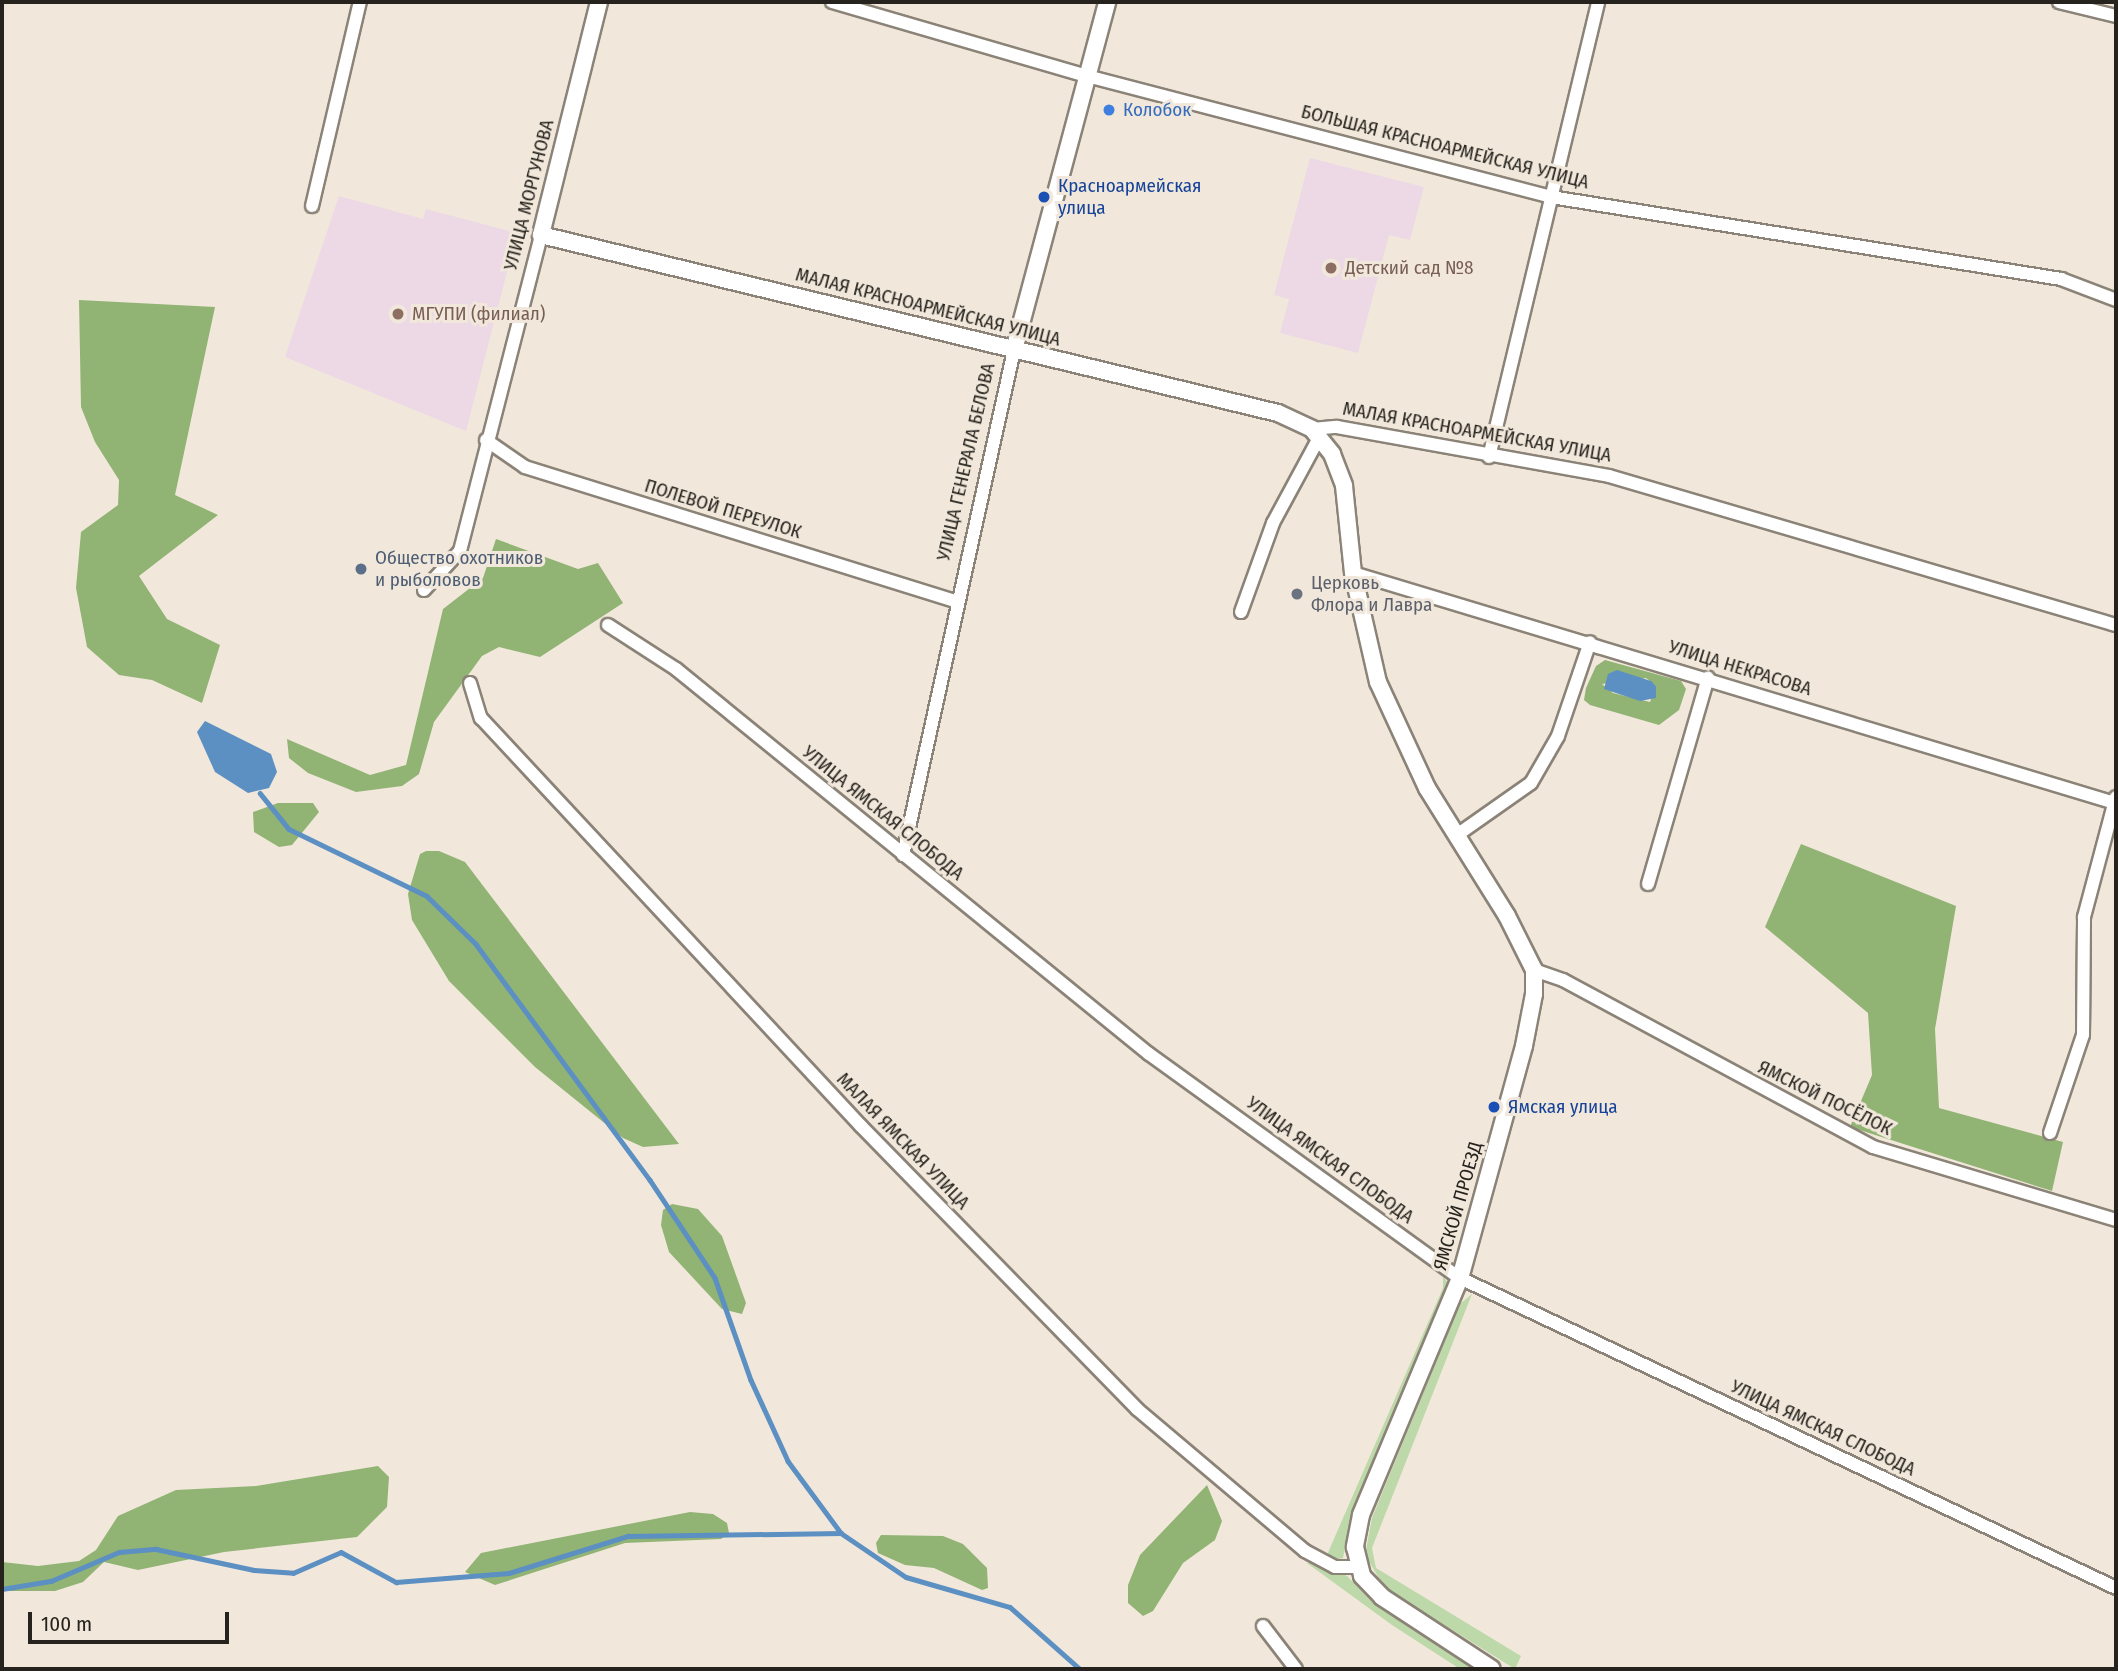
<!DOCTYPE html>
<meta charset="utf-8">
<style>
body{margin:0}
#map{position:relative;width:2118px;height:1671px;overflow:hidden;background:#f1e8db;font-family:"Fira Sans Condensed",sans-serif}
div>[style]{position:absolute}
.education>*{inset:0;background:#edd8e6}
.green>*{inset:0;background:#bdd8a9}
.forest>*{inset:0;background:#91b374}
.water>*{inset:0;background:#5c8fc2}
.stream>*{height:4.5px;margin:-2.25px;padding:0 2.25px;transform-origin:2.25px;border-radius:2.25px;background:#5c8fc2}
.roads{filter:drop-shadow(2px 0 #8b8377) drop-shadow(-2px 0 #8b8377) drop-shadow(0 2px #8b8377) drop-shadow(0 -2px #8b8377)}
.minor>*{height:12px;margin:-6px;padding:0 6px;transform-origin:6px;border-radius:6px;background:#fff}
.secondary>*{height:16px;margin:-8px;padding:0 8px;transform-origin:8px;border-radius:8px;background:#fff}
.dots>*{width:19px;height:19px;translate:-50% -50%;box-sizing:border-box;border:4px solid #f1e8db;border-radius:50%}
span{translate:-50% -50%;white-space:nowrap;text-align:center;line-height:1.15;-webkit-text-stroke:6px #f1e8db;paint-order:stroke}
.shop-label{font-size:19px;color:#366cbe}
.left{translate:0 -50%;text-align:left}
.street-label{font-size:19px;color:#26231e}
.transit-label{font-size:19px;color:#164399}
.education-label{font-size:19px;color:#785e54}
.service-label{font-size:19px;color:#4e5e75}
.worship-label{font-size:19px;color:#5b616d}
.frame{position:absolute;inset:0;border:4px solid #26231e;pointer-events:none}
.scale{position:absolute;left:28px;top:1612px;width:201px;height:32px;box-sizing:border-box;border:4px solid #26231e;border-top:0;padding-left:9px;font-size:21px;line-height:24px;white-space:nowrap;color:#26231e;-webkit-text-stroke:5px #f1e8db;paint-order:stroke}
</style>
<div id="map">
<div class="education">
<i style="clip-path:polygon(1310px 158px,1424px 187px,1410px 240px,1389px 235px,1358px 353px,1280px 333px,1289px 299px,1274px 295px)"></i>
<i style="clip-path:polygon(339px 196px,423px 219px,426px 209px,517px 233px,466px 431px,285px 357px)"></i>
</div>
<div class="green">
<i style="clip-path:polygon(1443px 1276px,1447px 1282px,1444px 1295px,1351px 1516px,1343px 1558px,1336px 1560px,1327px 1555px,1443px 1288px)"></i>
<i style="clip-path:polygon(1472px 1294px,1372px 1548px,1376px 1568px,1521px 1656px,1515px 1669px,1385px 1588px,1365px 1555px,1372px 1518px,1385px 1486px,1460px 1304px)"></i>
<i style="clip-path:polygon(1315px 1562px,1347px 1576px,1372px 1602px,1474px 1669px,1460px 1669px,1392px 1625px,1307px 1563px)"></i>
</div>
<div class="forest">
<i style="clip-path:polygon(79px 300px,215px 307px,175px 495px,218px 515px,139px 576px,167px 619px,220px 645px,202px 703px,152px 680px,119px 675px,87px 647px,76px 588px,81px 532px,118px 505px,119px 480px,95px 442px,81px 407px)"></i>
<i style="clip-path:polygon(496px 539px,578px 569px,598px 563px,623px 603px,540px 657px,499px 647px,482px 656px,434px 722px,419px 774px,402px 786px,356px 792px,308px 773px,289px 758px,287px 739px,370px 775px,406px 765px,443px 609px,483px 578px)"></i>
<i style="clip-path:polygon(evenodd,1605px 660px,1681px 681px,1686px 689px,1679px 710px,1659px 725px,1590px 705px,1584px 700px,1586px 688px,1596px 666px,1605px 660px,1646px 678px,1656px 686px,1650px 702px,1613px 693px,1602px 684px,1646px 678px)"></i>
<i style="clip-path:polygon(278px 803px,313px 803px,319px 812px,292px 845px,279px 847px,254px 832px,253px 812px)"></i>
<i style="clip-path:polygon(1801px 844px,1956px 906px,1935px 1029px,1939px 1108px,2063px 1142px,2052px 1191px,1850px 1127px,1872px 1075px,1868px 1013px,1765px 927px)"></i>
<i style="clip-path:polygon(426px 851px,439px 851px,465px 862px,679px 1144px,643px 1147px,623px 1138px,535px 1067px,449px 981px,412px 920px,408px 894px,420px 854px)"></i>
<i style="clip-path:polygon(672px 1204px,698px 1209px,722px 1236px,746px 1303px,742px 1314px,722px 1309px,669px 1252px,661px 1225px,663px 1210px)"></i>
<i style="clip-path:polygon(378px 1466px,389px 1477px,387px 1507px,357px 1537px,224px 1552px,138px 1570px,104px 1562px,83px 1582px,55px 1591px,2px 1591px,2px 1562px,38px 1566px,79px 1561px,96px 1550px,118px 1516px,176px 1490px,256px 1486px)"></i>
<i style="clip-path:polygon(1207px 1485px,1222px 1521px,1215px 1540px,1183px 1563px,1153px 1611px,1143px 1616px,1128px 1603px,1128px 1585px,1140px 1555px)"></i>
<i style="clip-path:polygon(690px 1512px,713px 1514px,727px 1523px,729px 1533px,721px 1539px,625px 1543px,495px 1585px,465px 1572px,481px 1553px)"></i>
<i style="clip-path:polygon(881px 1535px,943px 1536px,963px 1544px,987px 1568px,988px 1588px,982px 1590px,934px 1568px,905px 1565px,878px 1553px,876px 1543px)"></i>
</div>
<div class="water">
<i style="clip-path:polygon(1617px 670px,1651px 681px,1656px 686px,1656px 698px,1640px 701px,1604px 689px,1608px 674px)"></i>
<i style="clip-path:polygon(205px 721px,271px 754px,277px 772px,269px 788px,248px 793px,215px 772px,197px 732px)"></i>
</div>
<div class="stream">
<i style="left:260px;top:793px;width:46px;rotate:51.1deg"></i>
<i style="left:289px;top:829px;width:153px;rotate:25.9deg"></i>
<i style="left:427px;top:896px;width:69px;rotate:44.4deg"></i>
<i style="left:476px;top:944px;width:293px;rotate:53.6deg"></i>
<i style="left:650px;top:1180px;width:118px;rotate:56.4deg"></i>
<i style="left:715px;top:1278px;width:108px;rotate:70.6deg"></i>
<i style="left:751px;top:1380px;width:89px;rotate:65.4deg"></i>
<i style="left:788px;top:1461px;width:89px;rotate:53.6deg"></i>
<i style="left:2px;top:1589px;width:50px;rotate:-9.3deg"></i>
<i style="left:51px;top:1581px;width:74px;rotate:-23.1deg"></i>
<i style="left:119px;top:1552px;width:37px;rotate:-5deg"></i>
<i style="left:156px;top:1549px;width:100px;rotate:12.1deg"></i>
<i style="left:254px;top:1570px;width:39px;rotate:4deg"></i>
<i style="left:293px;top:1573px;width:52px;rotate:-23.6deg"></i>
<i style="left:341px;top:1552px;width:63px;rotate:28.6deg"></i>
<i style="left:396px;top:1582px;width:113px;rotate:-4.6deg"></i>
<i style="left:509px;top:1573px;width:125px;rotate:-17.3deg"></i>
<i style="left:628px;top:1536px;width:213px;rotate:-0.8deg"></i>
<i style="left:841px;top:1533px;width:78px;rotate:34.1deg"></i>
<i style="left:906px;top:1577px;width:108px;rotate:16.1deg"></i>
<i style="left:1010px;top:1607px;width:94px;rotate:41.5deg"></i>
</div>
<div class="roads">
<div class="minor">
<i style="left:832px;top:2px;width:266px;rotate:16.2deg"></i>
<i style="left:1087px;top:76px;width:480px;rotate:14.6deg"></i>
<i style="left:1551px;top:197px;width:517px;rotate:9.13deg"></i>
<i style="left:2061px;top:279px;width:59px;rotate:20.9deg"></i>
<i style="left:2059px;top:2px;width:59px;rotate:13.8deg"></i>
<i style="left:312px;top:206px;width:210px;rotate:-76.8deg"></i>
<i style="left:1312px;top:429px;width:25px;rotate:-5deg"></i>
<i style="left:1337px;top:427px;width:276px;rotate:10.2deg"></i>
<i style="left:1609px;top:476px;width:528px;rotate:16.38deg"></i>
<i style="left:486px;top:440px;width:47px;rotate:34.7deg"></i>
<i style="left:525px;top:467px;width:451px;rotate:17.3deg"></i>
<i style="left:1489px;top:457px;width:468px;rotate:-76.5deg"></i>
<i style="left:1353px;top:573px;width:796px;rotate:16.8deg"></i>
<i style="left:424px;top:590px;width:53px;rotate:-47.3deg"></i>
<i style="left:460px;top:551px;width:326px;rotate:-75.6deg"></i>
<i style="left:1241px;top:612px;width:95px;rotate:-70.2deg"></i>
<i style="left:1273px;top:523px;width:99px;rotate:-61.6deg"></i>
<i style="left:608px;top:625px;width:81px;rotate:32.9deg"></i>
<i style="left:676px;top:669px;width:610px;rotate:39.14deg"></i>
<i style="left:1149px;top:1054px;width:383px;rotate:35.8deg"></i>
<i style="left:1460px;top:1278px;width:726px;rotate:25.29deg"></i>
<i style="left:470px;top:683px;width:37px;rotate:73deg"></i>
<i style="left:481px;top:718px;width:558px;rotate:47.04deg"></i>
<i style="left:861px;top:1126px;width:395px;rotate:45.7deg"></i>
<i style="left:1137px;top:1409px;width:220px;rotate:40.2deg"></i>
<i style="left:1305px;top:1551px;width:34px;rotate:28deg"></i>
<i style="left:1335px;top:1567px;width:23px"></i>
<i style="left:1457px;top:835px;width:90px;rotate:-35.1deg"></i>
<i style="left:1531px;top:783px;width:54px;rotate:-60.1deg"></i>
<i style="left:1558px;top:736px;width:99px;rotate:-71.2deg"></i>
<i style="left:903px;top:855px;width:517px;rotate:-77.6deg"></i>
<i style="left:1648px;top:884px;width:215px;rotate:-73.8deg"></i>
<i style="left:1534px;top:970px;width:31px;rotate:19deg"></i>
<i style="left:1563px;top:980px;width:352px;rotate:28.3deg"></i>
<i style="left:1873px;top:1147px;width:254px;rotate:16.7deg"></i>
<i style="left:2050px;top:1133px;width:103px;rotate:-71.4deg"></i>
<i style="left:2083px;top:1035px;width:118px;rotate:-89.5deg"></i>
<i style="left:2084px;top:917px;width:124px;rotate:-75.1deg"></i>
<i style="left:1263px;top:1626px;width:54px;rotate:52.5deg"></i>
</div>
<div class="secondary">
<i style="left:599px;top:2px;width:240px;rotate:104deg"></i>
<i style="left:541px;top:235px;width:758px;rotate:13.58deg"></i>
<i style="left:1278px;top:413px;width:38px;rotate:25deg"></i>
<i style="left:1312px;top:429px;width:32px;rotate:51deg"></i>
<i style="left:1332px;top:454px;width:34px;rotate:69deg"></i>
<i style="left:1344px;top:486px;width:87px;rotate:84.1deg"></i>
<i style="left:1353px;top:573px;width:112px;rotate:77.1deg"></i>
<i style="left:1378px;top:682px;width:117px;rotate:65.2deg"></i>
<i style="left:1427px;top:788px;width:151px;rotate:58deg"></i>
<i style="left:1507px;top:916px;width:60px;rotate:63.4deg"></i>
<i style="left:1534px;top:970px;width:24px;rotate:90deg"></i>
<i style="left:1534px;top:994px;width:53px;rotate:100.9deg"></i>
<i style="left:1524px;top:1046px;width:241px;rotate:105.4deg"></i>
<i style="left:1460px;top:1278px;width:257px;rotate:112.7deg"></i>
<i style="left:1361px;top:1515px;width:33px;rotate:101deg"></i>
<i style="left:1355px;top:1547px;width:30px;rotate:76deg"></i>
<i style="left:1362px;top:1576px;width:29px;rotate:46deg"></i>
<i style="left:1382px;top:1597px;width:131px;rotate:33.2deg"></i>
<i style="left:1014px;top:350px;width:360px;rotate:-75deg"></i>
</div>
</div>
<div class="dots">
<i style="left:1109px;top:110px;background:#3f7fe0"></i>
<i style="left:1044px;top:197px;background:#1a4fb4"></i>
<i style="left:1331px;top:268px;background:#8d6e63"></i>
<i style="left:398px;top:314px;background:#8d6e63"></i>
<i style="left:361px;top:569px;background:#5c6f8a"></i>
<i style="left:1297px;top:594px;background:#6b7280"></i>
<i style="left:1494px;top:1107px;background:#1a4fb4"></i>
</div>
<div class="shop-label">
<span class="left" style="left:1123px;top:110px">Колобок</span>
</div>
<div class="street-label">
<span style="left:1445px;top:147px;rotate:14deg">БОЛЬШАЯ КРАСНОАРМЕЙСКАЯ УЛИЦА</span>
<span style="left:529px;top:195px;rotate:-76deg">УЛИЦА МОРГУНОВА</span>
<span style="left:928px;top:307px;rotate:14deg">МАЛАЯ КРАСНОАРМЕЙСКАЯ УЛИЦА</span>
<span style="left:1477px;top:432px;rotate:10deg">МАЛАЯ КРАСНОАРМЕЙСКАЯ УЛИЦА</span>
<span style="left:966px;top:462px;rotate:-77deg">УЛИЦА ГЕНЕРАЛА БЕЛОВА</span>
<span style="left:723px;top:509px;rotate:17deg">ПОЛЕВОЙ ПЕРЕУЛОК</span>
<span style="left:1740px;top:668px;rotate:17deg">УЛИЦА НЕКРАСОВА</span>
<span style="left:883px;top:813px;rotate:39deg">УЛИЦА ЯМСКАЯ СЛОБОДА</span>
<span style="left:1825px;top:1098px;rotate:26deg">ЯМСКОЙ ПОСЁЛОК</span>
<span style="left:903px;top:1141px;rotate:46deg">МАЛАЯ ЯМСКАЯ УЛИЦА</span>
<span style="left:1330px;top:1160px;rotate:36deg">УЛИЦА ЯМСКАЯ СЛОБОДА</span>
<span style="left:1458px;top:1206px;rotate:-74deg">ЯМСКОЙ ПРОЕЗД</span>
<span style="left:1823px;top:1428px;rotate:25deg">УЛИЦА ЯМСКАЯ СЛОБОДА</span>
</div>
<div class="transit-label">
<span class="left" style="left:1058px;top:197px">Красноармейская<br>улица</span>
<span class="left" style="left:1508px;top:1107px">Ямская улица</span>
</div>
<div class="education-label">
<span class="left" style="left:1345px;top:268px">Детский сад №8</span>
<span class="left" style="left:412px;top:314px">МГУПИ (филиал)</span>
</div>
<div class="service-label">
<span class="left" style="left:375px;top:569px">Общество охотников<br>и рыболовов</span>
</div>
<div class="worship-label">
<span class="left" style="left:1311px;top:594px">Церковь<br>Флора и Лавра</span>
</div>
<div class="frame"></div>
<div class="scale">100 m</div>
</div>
